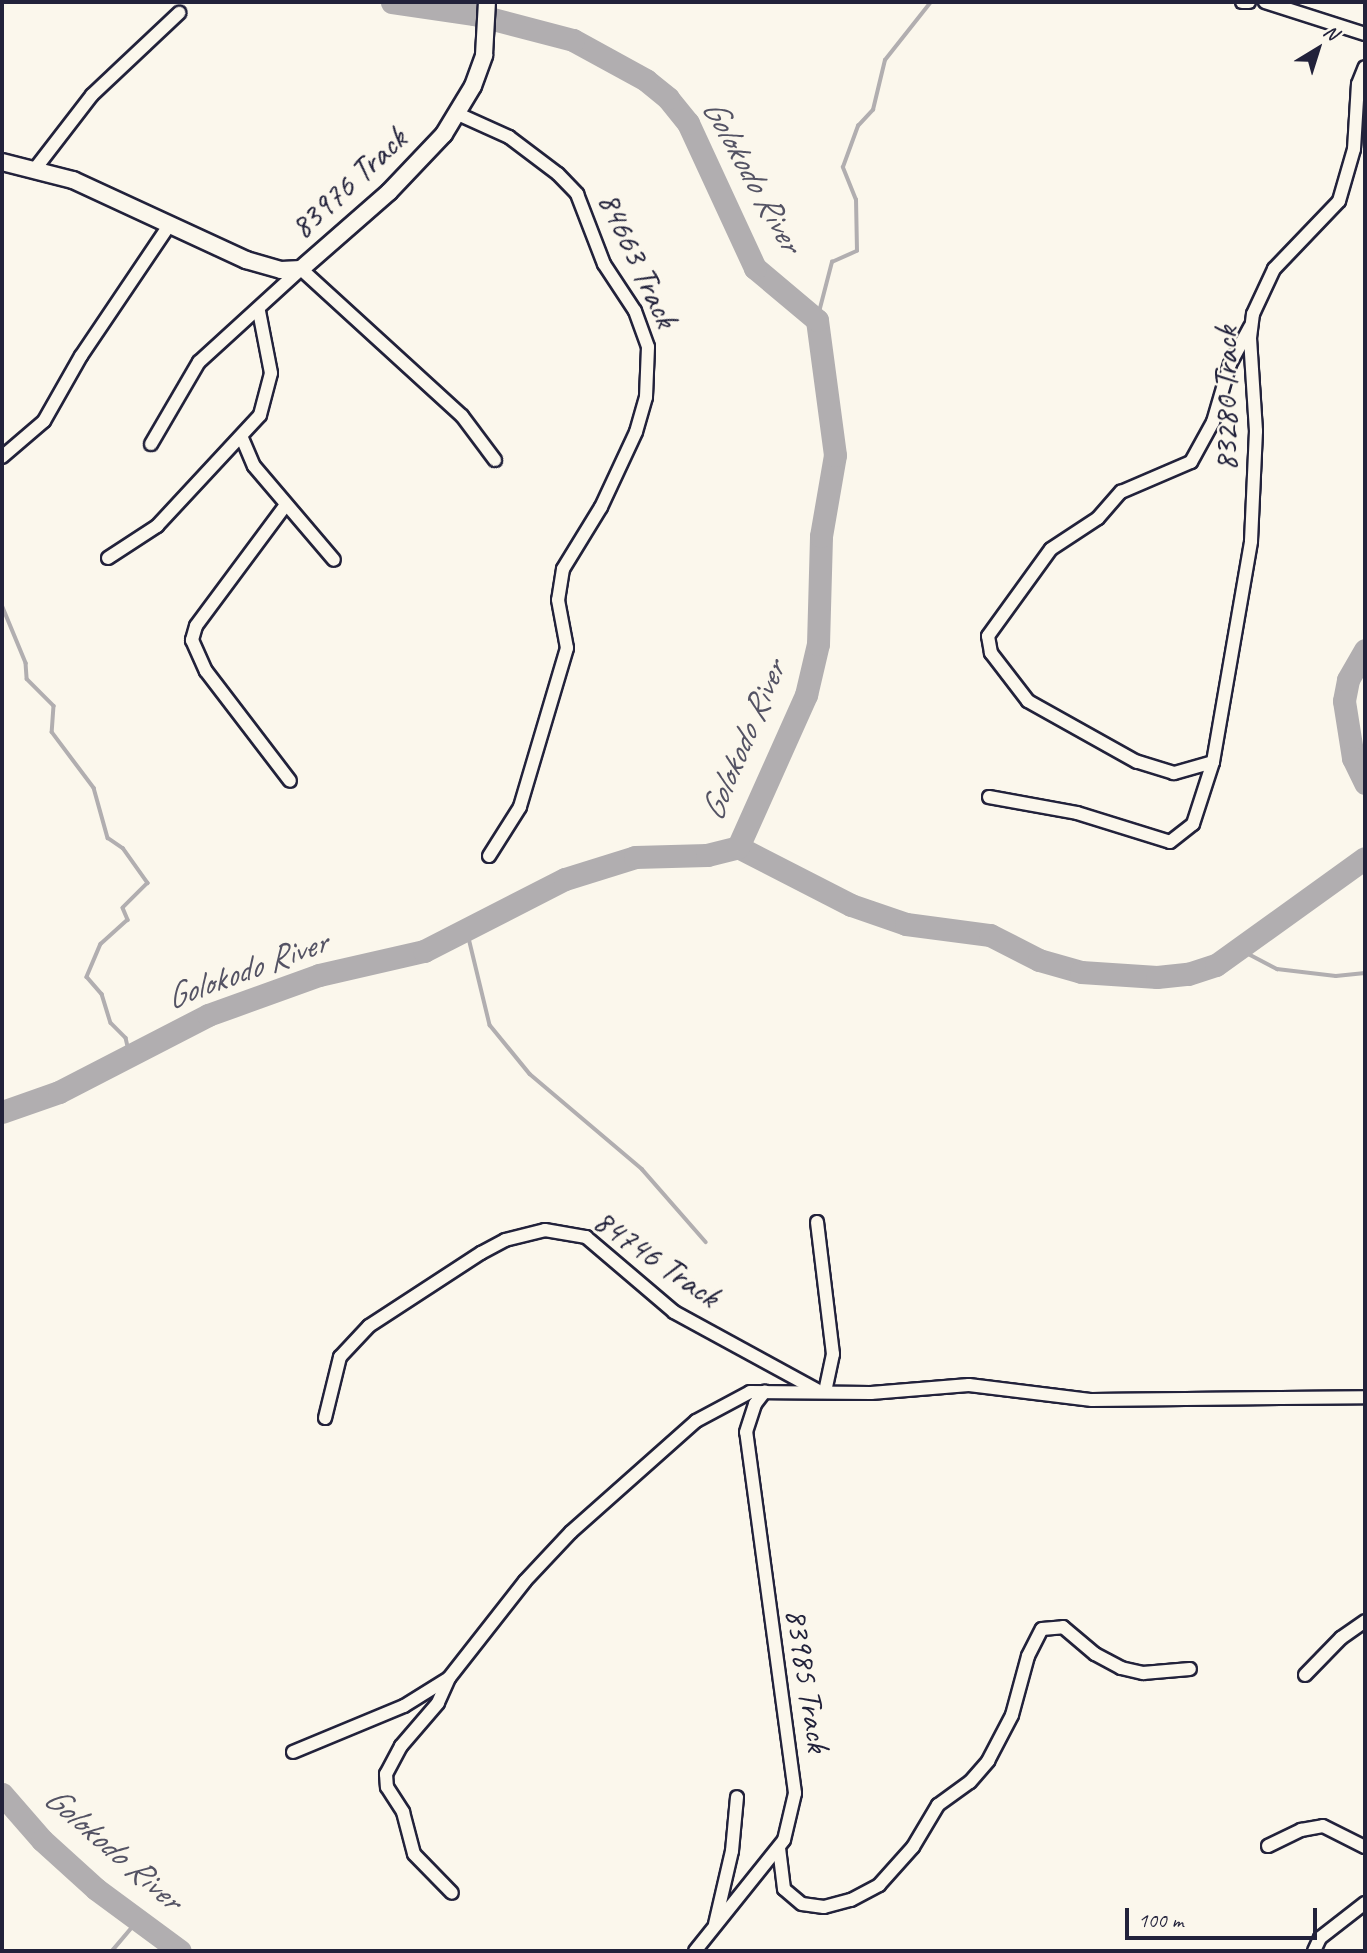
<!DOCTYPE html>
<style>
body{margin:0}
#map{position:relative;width:1367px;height:1953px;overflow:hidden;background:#fbf7ec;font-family:Caveat,sans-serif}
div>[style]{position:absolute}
.stream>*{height:3.5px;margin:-1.75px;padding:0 1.75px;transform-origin:1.75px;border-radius:1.75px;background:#b1aeb0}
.river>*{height:23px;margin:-11.5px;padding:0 11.5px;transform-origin:11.5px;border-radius:11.5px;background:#b1aeb0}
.roads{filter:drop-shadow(2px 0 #22223b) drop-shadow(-2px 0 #22223b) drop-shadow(0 2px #22223b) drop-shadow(0 -2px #22223b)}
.minor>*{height:12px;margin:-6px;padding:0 6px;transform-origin:6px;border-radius:6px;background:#fbf7ec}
.tertiary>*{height:16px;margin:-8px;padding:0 8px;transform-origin:8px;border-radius:8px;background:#fbf7ec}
span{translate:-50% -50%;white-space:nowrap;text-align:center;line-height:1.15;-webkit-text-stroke:5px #fbf7ec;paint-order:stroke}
.street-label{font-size:33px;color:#22223b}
.water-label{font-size:35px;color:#545364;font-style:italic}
.frame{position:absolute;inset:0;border:4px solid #22223b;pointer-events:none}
.north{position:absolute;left:1283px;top:14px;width:70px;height:70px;-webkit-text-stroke:5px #fbf7ec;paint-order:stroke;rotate:38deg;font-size:19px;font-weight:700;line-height:28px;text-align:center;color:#22223b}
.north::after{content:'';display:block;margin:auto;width:24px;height:32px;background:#22223b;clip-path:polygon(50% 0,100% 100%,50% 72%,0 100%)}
.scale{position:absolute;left:1125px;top:1908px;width:192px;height:32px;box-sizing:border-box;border:4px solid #22223b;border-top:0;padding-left:9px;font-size:21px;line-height:24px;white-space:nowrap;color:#22223b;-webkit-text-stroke:5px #fbf7ec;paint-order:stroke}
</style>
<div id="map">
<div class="stream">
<i style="left:817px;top:320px;width:60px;rotate:-75.5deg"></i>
<i style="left:832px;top:262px;width:27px;rotate:-24deg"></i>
<i style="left:857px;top:251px;width:51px;rotate:-91.1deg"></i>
<i style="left:856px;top:200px;width:35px;rotate:-112deg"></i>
<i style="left:843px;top:167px;width:44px;rotate:-69.9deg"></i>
<i style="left:858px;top:126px;width:22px;rotate:-47deg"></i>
<i style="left:873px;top:110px;width:51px;rotate:-76.5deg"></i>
<i style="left:885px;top:60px;width:74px;rotate:-51.6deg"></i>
<i style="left:2px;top:605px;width:63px;rotate:67.5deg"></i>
<i style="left:26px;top:663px;width:16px;rotate:86deg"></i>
<i style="left:27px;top:679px;width:38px;rotate:45deg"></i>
<i style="left:54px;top:706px;width:26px;rotate:94deg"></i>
<i style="left:52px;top:732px;width:70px;rotate:53.1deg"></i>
<i style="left:94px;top:788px;width:52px;rotate:74.4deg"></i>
<i style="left:108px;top:838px;width:18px;rotate:34deg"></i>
<i style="left:123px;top:848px;width:43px;rotate:54.5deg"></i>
<i style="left:148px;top:883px;width:35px;rotate:135deg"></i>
<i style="left:123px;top:908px;width:13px;rotate:67deg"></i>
<i style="left:128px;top:920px;width:36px;rotate:138deg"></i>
<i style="left:101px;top:944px;width:36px;rotate:113deg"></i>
<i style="left:87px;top:977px;width:23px;rotate:49deg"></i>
<i style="left:102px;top:994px;width:30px;rotate:73deg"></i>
<i style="left:111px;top:1023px;width:21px;rotate:45deg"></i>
<i style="left:126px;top:1038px;width:17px;rotate:77deg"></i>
<i style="left:467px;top:930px;width:98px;rotate:76.4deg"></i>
<i style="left:490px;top:1025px;width:63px;rotate:50.8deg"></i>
<i style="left:530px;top:1074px;width:147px;rotate:40.3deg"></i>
<i style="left:642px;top:1169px;width:97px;rotate:48.8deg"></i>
<i style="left:1241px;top:950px;width:41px;rotate:27.8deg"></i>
<i style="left:1277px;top:969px;width:59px;rotate:6.8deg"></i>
<i style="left:1336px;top:976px;width:29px;rotate:-6deg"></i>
<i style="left:112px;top:1951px;width:42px;rotate:-49.8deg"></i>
</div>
<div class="river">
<i style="left:1365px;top:650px;width:34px;rotate:120deg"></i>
<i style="left:1348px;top:680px;width:21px;rotate:101deg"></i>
<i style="left:1344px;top:701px;width:58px;rotate:81deg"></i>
<i style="left:1353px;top:758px;width:28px;rotate:64deg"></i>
<i style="left:738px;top:847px;width:127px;rotate:27.2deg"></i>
<i style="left:851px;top:905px;width:58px;rotate:19.1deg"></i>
<i style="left:906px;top:924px;width:85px;rotate:7.5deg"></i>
<i style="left:990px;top:935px;width:55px;rotate:27deg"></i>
<i style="left:1039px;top:960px;width:44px;rotate:15.9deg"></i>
<i style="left:1081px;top:972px;width:76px;rotate:3.8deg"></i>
<i style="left:1157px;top:977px;width:31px;rotate:-6deg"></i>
<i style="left:1188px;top:974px;width:29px;rotate:-18deg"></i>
<i style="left:1216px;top:965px;width:183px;rotate:-35.7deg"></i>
<i style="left:2px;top:1112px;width:60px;rotate:-19.3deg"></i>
<i style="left:59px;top:1092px;width:168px;rotate:-27.3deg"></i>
<i style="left:208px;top:1015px;width:118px;rotate:-19.8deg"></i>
<i style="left:319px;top:975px;width:108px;rotate:-12.9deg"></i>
<i style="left:424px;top:951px;width:158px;rotate:-27.1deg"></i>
<i style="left:565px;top:879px;width:73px;rotate:-17.4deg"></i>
<i style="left:635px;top:857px;width:72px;rotate:-1.6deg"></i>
<i style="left:707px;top:855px;width:32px;rotate:-14deg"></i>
<i style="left:738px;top:847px;width:167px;rotate:-65.9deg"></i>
<i style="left:806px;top:695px;width:52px;rotate:-76.8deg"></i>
<i style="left:818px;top:644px;width:108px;rotate:-88.4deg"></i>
<i style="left:821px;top:536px;width:82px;rotate:-80.2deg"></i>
<i style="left:835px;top:455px;width:136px;rotate:-97.6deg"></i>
<i style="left:817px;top:320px;width:81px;rotate:-140deg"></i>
<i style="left:755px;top:268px;width:160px;rotate:-114.8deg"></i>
<i style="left:688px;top:123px;width:32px;rotate:-129deg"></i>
<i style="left:668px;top:98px;width:28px;rotate:-141deg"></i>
<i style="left:646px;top:80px;width:83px;rotate:-151.3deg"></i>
<i style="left:573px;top:40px;width:102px;rotate:-165.3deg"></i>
<i style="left:474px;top:14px;width:83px;rotate:-171.7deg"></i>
<i style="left:2px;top:1794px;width:61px;rotate:49deg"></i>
<i style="left:42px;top:1840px;width:73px;rotate:42.2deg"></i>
<i style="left:96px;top:1889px;width:104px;rotate:36.4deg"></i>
</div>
<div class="roads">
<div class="minor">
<i style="left:1242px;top:2px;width:7px"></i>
<i style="left:1265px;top:2px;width:105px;rotate:17.7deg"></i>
<i style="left:458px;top:114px;width:56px;rotate:24.3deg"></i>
<i style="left:509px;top:137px;width:61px;rotate:37.1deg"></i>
<i style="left:558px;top:174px;width:28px;rotate:46deg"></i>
<i style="left:577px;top:194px;width:75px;rotate:68.9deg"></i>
<i style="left:604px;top:264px;width:56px;rotate:56.6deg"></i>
<i style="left:635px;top:311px;width:38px;rotate:70deg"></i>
<i style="left:648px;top:347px;width:50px;rotate:92.3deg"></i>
<i style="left:646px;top:397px;width:36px;rotate:106deg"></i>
<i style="left:636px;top:432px;width:83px;rotate:115deg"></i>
<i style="left:601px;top:507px;width:73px;rotate:121.5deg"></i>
<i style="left:563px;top:569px;width:31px;rotate:99deg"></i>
<i style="left:558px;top:600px;width:49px;rotate:79.4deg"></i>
<i style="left:567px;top:648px;width:166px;rotate:106.5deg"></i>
<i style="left:520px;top:807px;width:58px;rotate:122.3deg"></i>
<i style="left:35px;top:169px;width:93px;rotate:-52.4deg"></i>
<i style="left:92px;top:95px;width:120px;rotate:-43.3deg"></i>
<i style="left:242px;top:438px;width:30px;rotate:67deg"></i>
<i style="left:254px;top:466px;width:123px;rotate:49.6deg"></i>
<i style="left:151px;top:444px;width:95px;rotate:-59.7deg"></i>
<i style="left:199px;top:362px;width:138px;rotate:-42.4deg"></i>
<i style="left:301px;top:269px;width:218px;rotate:42.4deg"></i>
<i style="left:462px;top:416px;width:55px;rotate:53.1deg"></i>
<i style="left:2px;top:457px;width:55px;rotate:-40.6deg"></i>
<i style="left:44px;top:421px;width:75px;rotate:-60.4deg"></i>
<i style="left:81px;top:356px;width:159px;rotate:-56deg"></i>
<i style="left:285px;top:506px;width:149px;rotate:126.6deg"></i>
<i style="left:196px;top:626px;width:15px;rotate:106deg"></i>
<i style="left:192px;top:640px;width:34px;rotate:66deg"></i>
<i style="left:206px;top:671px;width:138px;rotate:52.6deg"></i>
<i style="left:108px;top:558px;width:59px;rotate:-33.1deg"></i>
<i style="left:157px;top:526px;width:151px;rotate:-47.1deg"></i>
<i style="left:260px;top:415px;width:43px;rotate:-75.3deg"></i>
<i style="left:271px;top:373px;width:63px;rotate:-101deg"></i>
<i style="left:1213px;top:762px;width:41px;rotate:164.2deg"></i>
<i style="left:1174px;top:773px;width:39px;rotate:-163deg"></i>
<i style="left:1137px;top:762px;width:125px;rotate:-150.8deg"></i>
<i style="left:1028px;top:701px;width:61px;rotate:-127.6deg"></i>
<i style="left:991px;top:653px;width:17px;rotate:-100deg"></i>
<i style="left:988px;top:636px;width:107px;rotate:-54.1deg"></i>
<i style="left:1051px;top:549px;width:56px;rotate:-33.4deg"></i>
<i style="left:1098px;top:518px;width:35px;rotate:-49deg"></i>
<i style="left:1121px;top:492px;width:76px;rotate:-23.2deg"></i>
<i style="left:1191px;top:462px;width:46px;rotate:-61.2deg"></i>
<i style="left:1213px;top:422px;width:60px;rotate:-73.7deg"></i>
<i style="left:1230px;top:364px;width:42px;rotate:-61.6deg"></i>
<i style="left:989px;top:797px;width:89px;rotate:10.3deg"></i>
<i style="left:1077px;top:813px;width:97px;rotate:17.3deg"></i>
<i style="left:1170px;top:842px;width:29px;rotate:-38deg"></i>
<i style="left:1193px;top:824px;width:65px;rotate:-72.1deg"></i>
<i style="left:1213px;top:762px;width:224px;rotate:-80.2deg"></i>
<i style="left:1251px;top:541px;width:110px;rotate:-87.4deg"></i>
<i style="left:1256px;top:431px;width:93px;rotate:-93.7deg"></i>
<i style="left:1250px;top:338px;width:24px;rotate:-83deg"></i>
<i style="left:1253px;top:314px;width:50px;rotate:-65deg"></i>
<i style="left:1274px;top:269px;width:94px;rotate:-46.3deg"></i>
<i style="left:1339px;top:201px;width:54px;rotate:-73.9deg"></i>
<i style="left:1354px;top:149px;width:65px;rotate:-86.5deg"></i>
<i style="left:1358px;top:84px;width:18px;rotate:-68deg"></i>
<i style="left:817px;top:1222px;width:133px;rotate:83.1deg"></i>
<i style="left:833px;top:1354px;width:38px;rotate:102deg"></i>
<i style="left:325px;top:1418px;width:63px;rotate:-76.2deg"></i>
<i style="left:340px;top:1357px;width:42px;rotate:-46.9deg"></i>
<i style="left:369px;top:1326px;width:134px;rotate:-33.1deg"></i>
<i style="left:481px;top:1253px;width:27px;rotate:-28deg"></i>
<i style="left:505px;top:1240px;width:41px;rotate:-14deg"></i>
<i style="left:545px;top:1230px;width:42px;rotate:9.7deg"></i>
<i style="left:586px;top:1237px;width:116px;rotate:40.4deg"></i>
<i style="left:674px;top:1312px;width:163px;rotate:28.6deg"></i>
<i style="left:1305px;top:1675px;width:52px;rotate:-45.8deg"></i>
<i style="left:1341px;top:1638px;width:29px;rotate:-35deg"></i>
<i style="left:449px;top:1678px;width:27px;rotate:114deg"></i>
<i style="left:438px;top:1703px;width:57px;rotate:130.7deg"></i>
<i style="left:401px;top:1746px;width:32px;rotate:118deg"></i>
<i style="left:386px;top:1774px;width:13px;rotate:86deg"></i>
<i style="left:387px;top:1787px;width:30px;rotate:57deg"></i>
<i style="left:403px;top:1812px;width:43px;rotate:75.3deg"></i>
<i style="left:414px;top:1854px;width:54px;rotate:45.7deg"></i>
<i style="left:293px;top:1752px;width:120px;rotate:-22.5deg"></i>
<i style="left:404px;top:1706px;width:53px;rotate:-31.9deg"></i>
<i style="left:449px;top:1678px;width:123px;rotate:-51.9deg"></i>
<i style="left:525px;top:1581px;width:67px;rotate:-46.8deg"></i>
<i style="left:571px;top:1532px;width:167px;rotate:-41.6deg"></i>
<i style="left:696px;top:1421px;width:61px;rotate:-28.2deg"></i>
<i style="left:750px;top:1392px;width:121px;rotate:0.5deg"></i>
<i style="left:871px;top:1393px;width:98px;rotate:-4.7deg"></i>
<i style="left:969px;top:1385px;width:124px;rotate:7deg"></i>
<i style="left:1092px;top:1400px;width:273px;rotate:-0.6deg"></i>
<i style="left:1268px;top:1846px;width:37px;rotate:-26deg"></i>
<i style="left:1301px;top:1830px;width:22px;rotate:-10deg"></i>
<i style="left:1323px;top:1826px;width:47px;rotate:26.6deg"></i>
<i style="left:779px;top:1848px;width:41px;rotate:83deg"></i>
<i style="left:784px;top:1889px;width:23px;rotate:40deg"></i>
<i style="left:802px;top:1904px;width:22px;rotate:8deg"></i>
<i style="left:824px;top:1907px;width:28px;rotate:-15deg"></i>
<i style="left:851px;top:1900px;width:32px;rotate:-28deg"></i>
<i style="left:879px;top:1885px;width:51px;rotate:-48.2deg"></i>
<i style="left:913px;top:1847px;width:49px;rotate:-59.2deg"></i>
<i style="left:938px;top:1805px;width:39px;rotate:-36deg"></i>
<i style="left:970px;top:1782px;width:28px;rotate:-49deg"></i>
<i style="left:988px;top:1761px;width:52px;rotate:-62.4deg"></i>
<i style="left:1012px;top:1715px;width:61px;rotate:-74.8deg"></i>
<i style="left:1028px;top:1656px;width:30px;rotate:-63deg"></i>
<i style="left:1042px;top:1629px;width:21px;rotate:-5deg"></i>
<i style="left:1063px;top:1627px;width:42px;rotate:40.2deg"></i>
<i style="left:1095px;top:1654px;width:30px;rotate:28deg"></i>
<i style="left:1121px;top:1668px;width:23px;rotate:13deg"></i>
<i style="left:1143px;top:1673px;width:47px;rotate:-4.9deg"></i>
<i style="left:715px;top:1924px;width:75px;rotate:-76.9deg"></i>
<i style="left:732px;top:1851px;width:54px;rotate:-84.7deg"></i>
<i style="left:695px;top:1951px;width:142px;rotate:-51.3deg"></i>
<i style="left:784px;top:1840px;width:48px;rotate:-76.8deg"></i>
<i style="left:795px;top:1793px;width:364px;rotate:-97.7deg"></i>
<i style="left:746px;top:1432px;width:29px;rotate:-72deg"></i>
<i style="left:755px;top:1404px;width:16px;rotate:-52deg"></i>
<i style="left:1314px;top:1951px;width:14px;rotate:-65deg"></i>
<i style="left:1320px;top:1938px;width:57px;rotate:-37.9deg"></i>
</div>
<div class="tertiary">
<i style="left:2px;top:162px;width:73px;rotate:14.2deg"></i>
<i style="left:73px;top:180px;width:191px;rotate:24.8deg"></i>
<i style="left:246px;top:260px;width:36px;rotate:16deg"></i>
<i style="left:281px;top:270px;width:20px;rotate:-3deg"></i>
<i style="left:301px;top:269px;width:117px;rotate:-41.2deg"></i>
<i style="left:389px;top:192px;width:80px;rotate:-46.5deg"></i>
<i style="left:444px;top:134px;width:56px;rotate:-58.9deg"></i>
<i style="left:473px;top:86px;width:33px;rotate:-70deg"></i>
<i style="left:484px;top:55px;width:53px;rotate:-86.8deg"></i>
</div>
</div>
<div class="street-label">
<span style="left:349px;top:184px;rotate:-43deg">83976 Track</span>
<span style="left:637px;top:260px;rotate:65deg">84663 Track</span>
<span style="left:1227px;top:399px;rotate:-90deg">83280 Track</span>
<span style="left:656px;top:1259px;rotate:35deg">84746 Track</span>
<span style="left:807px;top:1680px;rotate:81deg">83985 Track</span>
</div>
<div class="water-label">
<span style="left:752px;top:175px;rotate:61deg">Golokodo River</span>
<span style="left:743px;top:741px;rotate:-67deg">Golokodo River</span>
<span style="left:246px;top:970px;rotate:-20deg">Golokodo River</span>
<span style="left:113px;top:1848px;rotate:41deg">Golokodo River</span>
</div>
<div class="frame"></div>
<div class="north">N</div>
<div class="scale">100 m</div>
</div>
